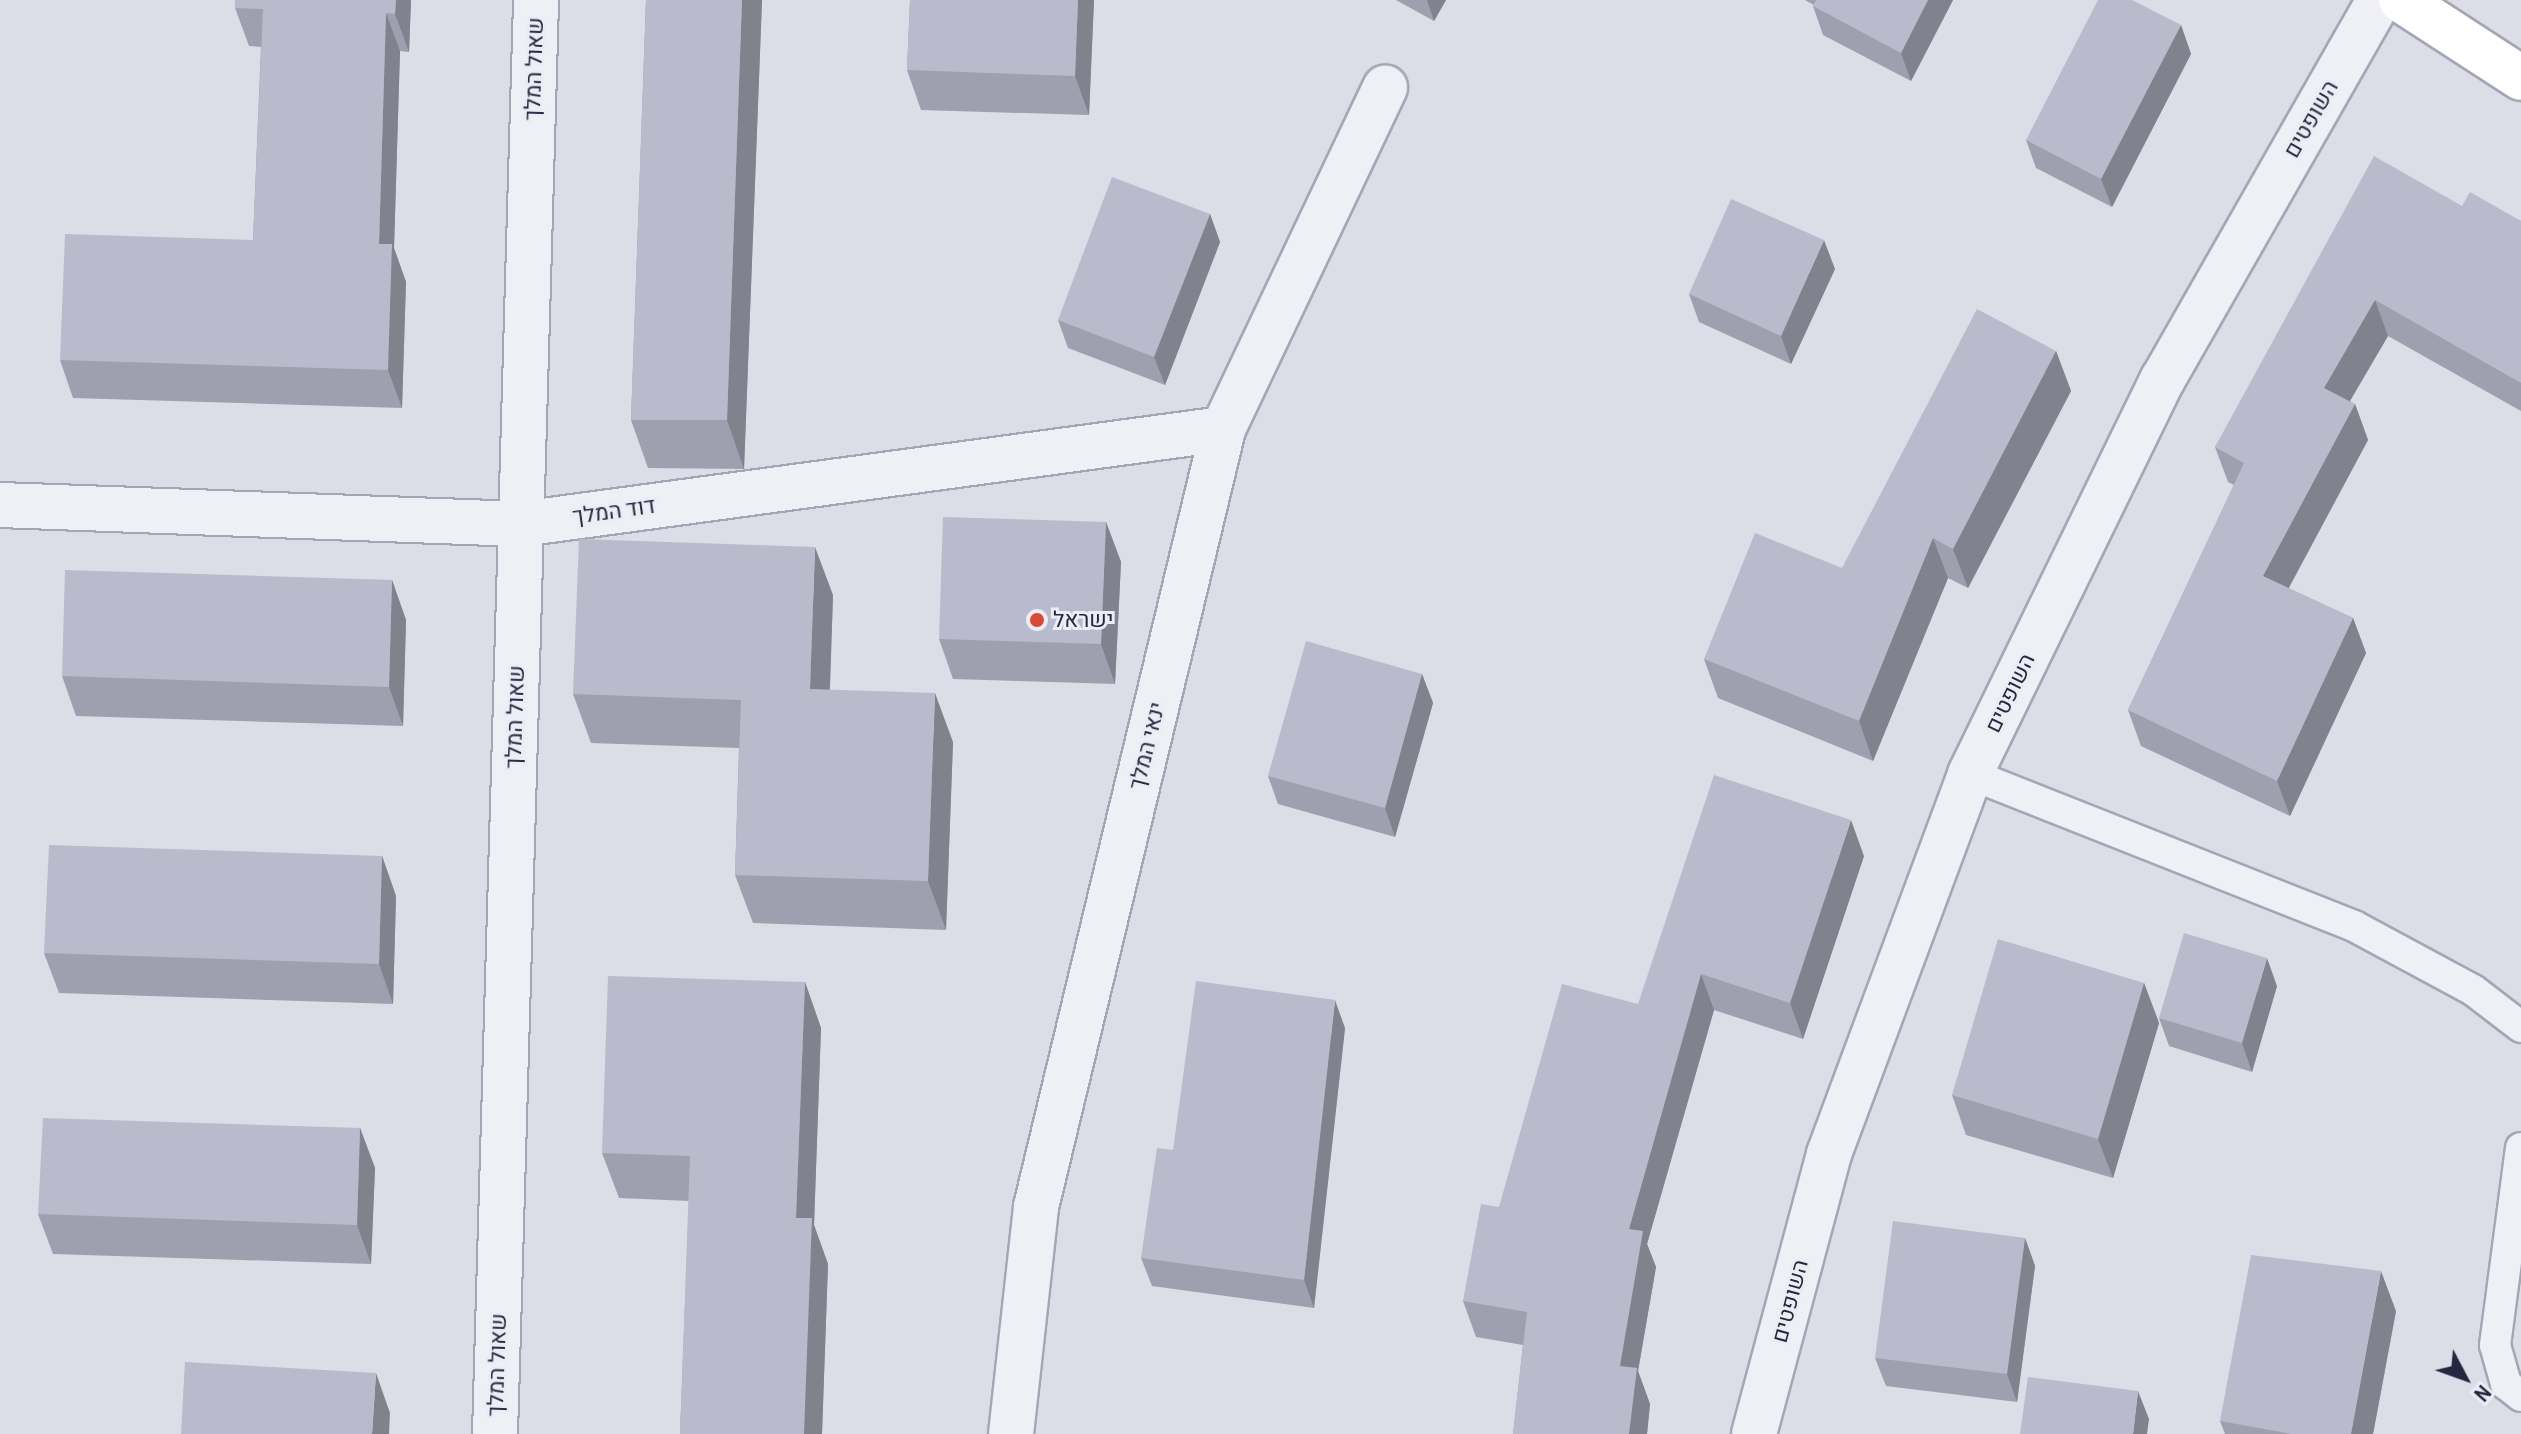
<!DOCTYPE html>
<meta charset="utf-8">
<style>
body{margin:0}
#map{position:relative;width:2521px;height:1434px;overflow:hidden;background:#dcdde7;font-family:"Archivo Narrow",Heebo,sans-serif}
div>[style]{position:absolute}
.roads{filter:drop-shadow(2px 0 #a5a6b5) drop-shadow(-2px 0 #a5a6b5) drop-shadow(0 2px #a5a6b5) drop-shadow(0 -2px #a5a6b5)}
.lane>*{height:30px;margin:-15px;padding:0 15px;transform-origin:15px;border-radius:15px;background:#efeff6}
.street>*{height:44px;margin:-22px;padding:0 22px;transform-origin:22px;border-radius:22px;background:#efeff6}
.secondary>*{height:44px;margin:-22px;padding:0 22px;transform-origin:22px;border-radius:22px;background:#fff}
.wall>*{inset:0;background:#9fa0af}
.shaded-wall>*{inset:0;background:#82828e}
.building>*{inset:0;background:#b9bacb}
.dots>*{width:22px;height:22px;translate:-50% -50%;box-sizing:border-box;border:4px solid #ebedf5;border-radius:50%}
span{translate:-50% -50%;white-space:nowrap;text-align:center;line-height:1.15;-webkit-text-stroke:6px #ebedf5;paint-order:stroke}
.street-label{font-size:22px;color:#25273f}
.poi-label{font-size:22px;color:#25273f}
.left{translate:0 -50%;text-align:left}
.north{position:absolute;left:2425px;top:1338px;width:80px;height:80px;-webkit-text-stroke:6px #ebedf5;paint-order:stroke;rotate:131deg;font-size:22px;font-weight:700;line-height:32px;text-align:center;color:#25273f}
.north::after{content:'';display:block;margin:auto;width:28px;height:36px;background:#25273f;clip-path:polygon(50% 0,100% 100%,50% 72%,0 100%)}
</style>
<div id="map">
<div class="roads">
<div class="lane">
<i style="left:1970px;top:774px;width:413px;rotate:21.6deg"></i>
<i style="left:2354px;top:926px;width:135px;rotate:28.3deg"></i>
<i style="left:2473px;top:990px;width:61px;rotate:37.6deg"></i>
<i style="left:2521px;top:1148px;width:199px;rotate:97.5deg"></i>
<i style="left:2495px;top:1345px;width:41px;rotate:74.2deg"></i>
<i style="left:2506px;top:1384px;width:19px;rotate:39deg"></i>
</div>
<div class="street">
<i style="left:0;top:505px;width:521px;rotate:2.09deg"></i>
<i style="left:521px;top:524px;width:708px;rotate:-7.71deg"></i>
<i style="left:495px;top:1434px;width:1435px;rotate:-88.36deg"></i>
<i style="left:1011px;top:1434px;width:228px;rotate:-83.7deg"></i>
<i style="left:1036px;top:1207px;width:800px;rotate:-76.48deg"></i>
<i style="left:1223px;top:429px;width:378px;rotate:-64.6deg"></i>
<i style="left:1754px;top:1434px;width:290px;rotate:-75deg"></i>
<i style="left:1829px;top:1154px;width:405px;rotate:-69.6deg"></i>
<i style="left:1970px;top:774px;width:440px;rotate:-64deg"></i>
<i style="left:2163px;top:379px;width:436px;rotate:-60.3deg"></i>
</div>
<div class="secondary">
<i style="left:2401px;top:0;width:143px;rotate:33deg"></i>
</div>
</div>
<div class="wall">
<i style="clip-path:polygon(411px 0,409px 52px,400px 51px,394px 248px,406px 282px,402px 408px,73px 398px,60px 360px,253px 240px,261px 47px,249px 46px,235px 8px)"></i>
<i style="clip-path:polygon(646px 0,762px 0,744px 469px,648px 468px,631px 420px)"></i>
<i style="clip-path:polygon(910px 0,1094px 0,1089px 115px,921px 110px,907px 70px)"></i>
<i style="clip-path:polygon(1396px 0,1446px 0,1434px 21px)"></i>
<i style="clip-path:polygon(1805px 0,1953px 0,1911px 81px,1823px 35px,1813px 6px,1814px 5px)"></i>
<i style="clip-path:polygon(2181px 25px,2191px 54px,2112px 207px,2036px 168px,2026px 140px)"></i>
<i style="clip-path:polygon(2462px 206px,2521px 221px,2521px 411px,2388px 336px,2350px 401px,2355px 404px,2368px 440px,2288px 588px,2353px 618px,2366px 653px,2290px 816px,2141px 746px,2128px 710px,2234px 485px,2228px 482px,2215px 447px)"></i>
<i style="clip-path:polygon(1210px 214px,1220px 242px,1165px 385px,1068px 348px,1058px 320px)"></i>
<i style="clip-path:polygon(1835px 269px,1791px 364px,1699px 322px,1689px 294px)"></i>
<i style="clip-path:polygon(2056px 351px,2071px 391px,1968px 588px,1948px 578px,1873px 761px,1718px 698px,1704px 659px,1842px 568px)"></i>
<i style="clip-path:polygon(1106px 522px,1121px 562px,1115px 684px,953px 679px,939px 639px)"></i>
<i style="clip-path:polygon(392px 580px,406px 620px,403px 726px,76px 716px,62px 676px)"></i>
<i style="clip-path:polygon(833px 595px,830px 690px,953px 742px,946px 930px,753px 923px,735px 875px,739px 748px,591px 743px,573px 694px)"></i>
<i style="clip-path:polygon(1422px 674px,1433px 703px,1395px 837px,1278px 804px,1268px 776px)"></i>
<i style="clip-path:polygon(382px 856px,396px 896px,393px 1004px,59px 993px,44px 953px)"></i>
<i style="clip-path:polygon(1864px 856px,1803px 1039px,1714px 1010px,1647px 1244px,1656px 1267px,1638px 1371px,1650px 1404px,1647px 1434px,1513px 1434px,1523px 1345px,1476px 1337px,1463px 1301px,1499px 1207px,1638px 1004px)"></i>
<i style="clip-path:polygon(805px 982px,821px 1028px,814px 1225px,828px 1264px,822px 1434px,680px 1434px,689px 1201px,619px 1198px,602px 1153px)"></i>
<i style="clip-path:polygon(2144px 983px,2159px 1023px,2113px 1178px,1966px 1135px,1952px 1095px)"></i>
<i style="clip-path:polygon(2277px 986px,2252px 1072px,2169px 1046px,2159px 1018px)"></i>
<i style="clip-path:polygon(1345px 1028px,1314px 1308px,1152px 1286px,1141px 1258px,1173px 1150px)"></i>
<i style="clip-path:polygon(360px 1128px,375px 1168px,371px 1264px,53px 1254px,38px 1214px)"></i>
<i style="clip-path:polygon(2025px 1238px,2035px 1266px,2017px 1402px,1886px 1386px,1875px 1358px)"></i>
<i style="clip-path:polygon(2396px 1311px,2373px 1434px,2225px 1434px,2220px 1421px)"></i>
</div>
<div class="shaded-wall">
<i style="clip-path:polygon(396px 0,411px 0,409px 52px,395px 14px)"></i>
<i style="clip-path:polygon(742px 0,762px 0,744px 469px,727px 420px)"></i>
<i style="clip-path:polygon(1078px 0,1094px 0,1089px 115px,1075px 76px)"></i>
<i style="clip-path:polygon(1427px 0,1446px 0,1434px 21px)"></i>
<i style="clip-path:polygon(1928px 0,1953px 0,1911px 81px,1901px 53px)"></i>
<i style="clip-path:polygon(386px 13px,400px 51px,394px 248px,406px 282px,402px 408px,388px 370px,379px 244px)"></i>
<i style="clip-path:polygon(2181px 25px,2191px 54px,2112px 207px,2101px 179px)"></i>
<i style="clip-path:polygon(1210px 214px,1220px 242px,1165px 385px,1154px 357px)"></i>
<i style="clip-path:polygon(1824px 240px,1835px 269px,1791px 364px,1781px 336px)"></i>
<i style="clip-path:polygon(2375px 300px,2388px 336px,2337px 423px,2324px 388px)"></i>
<i style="clip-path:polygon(2056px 351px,2071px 391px,1968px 588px,1953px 549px)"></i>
<i style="clip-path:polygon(2355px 404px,2368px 440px,2276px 612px,2263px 576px)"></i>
<i style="clip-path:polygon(1106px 522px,1121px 562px,1115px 684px,1101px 644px)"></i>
<i style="clip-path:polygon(1933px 538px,1948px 578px,1873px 761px,1859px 721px)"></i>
<i style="clip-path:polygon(815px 547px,833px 595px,828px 737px,810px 689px)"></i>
<i style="clip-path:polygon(392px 580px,406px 620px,403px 726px,389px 687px)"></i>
<i style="clip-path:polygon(2353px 618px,2366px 653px,2290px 816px,2277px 781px)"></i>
<i style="clip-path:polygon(1422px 674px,1433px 703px,1395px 837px,1385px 808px)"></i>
<i style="clip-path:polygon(935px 693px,953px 742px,946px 930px,928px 881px)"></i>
<i style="clip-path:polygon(1851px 820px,1864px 856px,1803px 1039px,1790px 1003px)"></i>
<i style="clip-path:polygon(382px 856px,396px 896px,393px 1004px,379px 964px)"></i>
<i style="clip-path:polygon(2267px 958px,2277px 986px,2252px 1072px,2242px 1043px)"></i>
<i style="clip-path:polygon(1701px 974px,1714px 1010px,1647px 1244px,1656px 1267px,1638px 1371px,1650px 1404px,1647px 1434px,1629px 1434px,1620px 1366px,1629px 1229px)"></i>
<i style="clip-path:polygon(805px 982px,821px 1028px,814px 1225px,828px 1264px,822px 1434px,804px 1434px,796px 1218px)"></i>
<i style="clip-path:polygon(2144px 983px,2159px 1023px,2113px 1178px,2098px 1139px)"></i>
<i style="clip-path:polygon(1335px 1000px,1345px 1028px,1314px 1308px,1304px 1280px)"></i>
<i style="clip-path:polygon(360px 1128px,375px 1168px,371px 1264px,357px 1225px)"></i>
<i style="clip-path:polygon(2025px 1238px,2035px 1266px,2017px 1402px,2007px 1374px)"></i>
<i style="clip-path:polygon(2381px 1271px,2396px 1311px,2373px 1434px,2351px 1434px)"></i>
<i style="clip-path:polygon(376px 1373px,390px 1413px,389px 1434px,372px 1434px)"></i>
<i style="clip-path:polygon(2138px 1391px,2149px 1419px,2147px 1434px,2133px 1434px)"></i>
</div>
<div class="building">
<i style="clip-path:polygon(235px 0,396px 0,395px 14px,386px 13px,379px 244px,392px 244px,388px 370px,60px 360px,65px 234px,253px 240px,263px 9px,235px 8px)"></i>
<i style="clip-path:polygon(646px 0,742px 0,727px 420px,631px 420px)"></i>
<i style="clip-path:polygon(910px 0,1078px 0,1075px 76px,907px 70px)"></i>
<i style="clip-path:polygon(1816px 0,1928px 0,1901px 53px,1813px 6px)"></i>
<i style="clip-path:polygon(2098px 0,2132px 0,2181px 25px,2101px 179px,2026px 140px)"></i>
<i style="clip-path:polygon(2374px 156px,2462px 206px,2470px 192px,2521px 221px,2521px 383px,2375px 300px,2324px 388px,2355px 404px,2263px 576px,2353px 618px,2277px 781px,2128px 710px,2244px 463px,2215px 447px)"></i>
<i style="clip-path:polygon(1112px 177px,1210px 214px,1154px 357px,1058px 320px)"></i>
<i style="clip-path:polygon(1731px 199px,1824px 240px,1781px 336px,1689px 294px)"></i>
<i style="clip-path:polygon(1977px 309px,2056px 351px,1953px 549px,1933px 538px,1859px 721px,1704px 659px,1755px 533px,1842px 568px)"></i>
<i style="clip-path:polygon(943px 517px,1106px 522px,1101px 644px,939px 639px)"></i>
<i style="clip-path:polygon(579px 539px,815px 547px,810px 689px,935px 693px,928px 881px,735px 875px,741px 700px,573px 694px)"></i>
<i style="clip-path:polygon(65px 570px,392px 580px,389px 687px,62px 676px)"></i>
<i style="clip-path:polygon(1306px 641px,1422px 674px,1385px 808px,1268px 776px)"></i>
<i style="clip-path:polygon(1714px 775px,1851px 820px,1790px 1003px,1701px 974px,1629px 1229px,1643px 1231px,1620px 1366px,1637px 1368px,1629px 1434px,1513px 1434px,1527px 1312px,1463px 1301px,1481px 1204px,1499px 1207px,1562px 984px,1638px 1004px)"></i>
<i style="clip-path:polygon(49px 845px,382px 856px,379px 964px,44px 953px)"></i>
<i style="clip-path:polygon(2184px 933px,2267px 958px,2242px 1043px,2159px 1018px)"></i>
<i style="clip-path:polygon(1998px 939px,2144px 983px,2098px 1139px,1952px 1095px)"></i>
<i style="clip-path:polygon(608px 976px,805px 982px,796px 1218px,812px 1218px,804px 1434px,680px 1434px,690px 1156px,602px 1153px)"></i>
<i style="clip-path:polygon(1196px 981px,1335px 1000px,1304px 1280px,1141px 1258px,1157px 1148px,1173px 1150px)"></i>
<i style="clip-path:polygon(43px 1118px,360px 1128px,357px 1225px,38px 1214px)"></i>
<i style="clip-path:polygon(1893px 1221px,2025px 1238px,2007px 1374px,1875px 1358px)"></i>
<i style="clip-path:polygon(2251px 1255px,2381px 1271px,2351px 1434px,2292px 1434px,2220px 1421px)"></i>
<i style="clip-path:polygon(185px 1362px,376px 1373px,372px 1434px,181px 1434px)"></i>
<i style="clip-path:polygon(2028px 1377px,2138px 1391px,2133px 1434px,2020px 1434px)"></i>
</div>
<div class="dots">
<i style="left:1037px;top:620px;background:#d84a35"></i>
</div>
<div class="street-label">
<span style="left:534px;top:69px;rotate:-88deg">שאול המלך</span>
<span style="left:2311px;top:119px;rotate:-60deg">השופטים</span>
<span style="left:614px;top:511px;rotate:-8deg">דוד המלך</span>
<span style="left:2010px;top:693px;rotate:-64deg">השופטים</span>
<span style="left:515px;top:717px;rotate:-88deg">שאול המלך</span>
<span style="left:1147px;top:746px;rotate:-76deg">ינאי המלך</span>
<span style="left:1790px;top:1301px;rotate:-75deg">השופטים</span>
<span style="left:497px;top:1365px;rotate:-88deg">שאול המלך</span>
</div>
<div class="poi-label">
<span class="left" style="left:1053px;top:620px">ישראל</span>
</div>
<div class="north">N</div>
</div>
